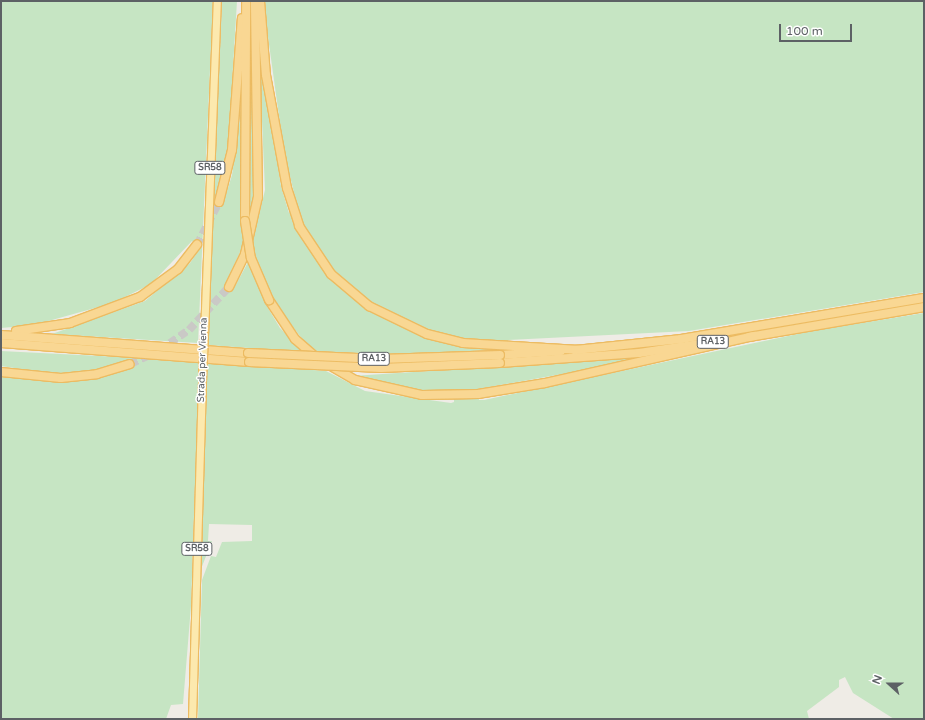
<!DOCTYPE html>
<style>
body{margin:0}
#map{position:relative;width:925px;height:720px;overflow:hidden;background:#efece6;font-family:"Varela Round",sans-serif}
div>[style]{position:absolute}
.green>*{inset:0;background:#c6e5c3}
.highway-tunnel>*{height:8px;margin-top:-4px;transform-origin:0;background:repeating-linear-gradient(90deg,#cac9c6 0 8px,transparent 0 12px)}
.roads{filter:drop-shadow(1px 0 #ecbb62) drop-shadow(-1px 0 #ecbb62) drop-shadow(0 1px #ecbb62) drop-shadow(0 -1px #ecbb62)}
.major>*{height:7px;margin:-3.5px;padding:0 3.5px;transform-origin:3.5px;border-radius:3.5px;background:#fce9ae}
.highway>*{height:8px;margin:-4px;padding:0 4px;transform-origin:4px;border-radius:4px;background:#f9d793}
.bridges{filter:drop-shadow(1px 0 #ecbb62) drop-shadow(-1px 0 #ecbb62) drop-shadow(0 1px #ecbb62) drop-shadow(0 -1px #ecbb62)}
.major-bridge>*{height:7px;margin:-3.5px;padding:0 3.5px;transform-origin:3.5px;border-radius:3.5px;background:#fce9ae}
.highway-bridge>*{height:8px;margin:-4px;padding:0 4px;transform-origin:4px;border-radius:4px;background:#f9d793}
span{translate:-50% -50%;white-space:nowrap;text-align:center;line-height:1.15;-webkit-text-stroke:3px #fff;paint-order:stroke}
.shield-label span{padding:1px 3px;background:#fff;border:1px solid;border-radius:3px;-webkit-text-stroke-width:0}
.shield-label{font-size:9px;color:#5d6165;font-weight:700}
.street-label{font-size:10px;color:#5d6165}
.frame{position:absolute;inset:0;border:2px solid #5d6165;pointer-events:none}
.north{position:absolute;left:869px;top:664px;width:40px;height:40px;-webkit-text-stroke:3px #fff;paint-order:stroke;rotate:291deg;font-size:11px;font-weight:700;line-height:16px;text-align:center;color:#5d6165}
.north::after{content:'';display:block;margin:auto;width:14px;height:18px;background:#5d6165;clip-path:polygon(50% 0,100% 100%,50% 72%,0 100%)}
.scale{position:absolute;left:779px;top:24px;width:73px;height:18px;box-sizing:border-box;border:2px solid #5d6165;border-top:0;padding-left:5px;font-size:12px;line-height:14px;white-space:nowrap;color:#5d6165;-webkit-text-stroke:3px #fff;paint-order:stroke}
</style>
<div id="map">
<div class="green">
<i style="clip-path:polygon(1px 1px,213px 1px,198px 343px,52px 334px,145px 301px,190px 263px,201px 247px,192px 241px,151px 284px,113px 303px,34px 325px,1px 328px)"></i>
<i style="clip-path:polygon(222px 1px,237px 1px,228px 150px,215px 200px,223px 204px,232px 175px,242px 103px,240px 221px,247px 221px,251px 1px,254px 198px,243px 246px,226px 282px,233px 290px,247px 264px,265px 190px,258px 29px,281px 186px,289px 213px,298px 209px,284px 152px,263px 1px,924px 1px,924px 292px,689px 331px,508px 340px,508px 349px,402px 355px,314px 354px,271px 299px,265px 303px,280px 328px,304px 352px,207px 345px)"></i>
<i style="clip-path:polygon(924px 313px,924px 719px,894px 719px,853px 693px,845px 677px,839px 680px,839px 687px,807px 711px,809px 719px,198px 719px,202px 580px,211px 556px,216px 557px,222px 542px,252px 541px,252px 525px,209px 524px,208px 541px,212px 541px,199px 574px,207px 362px,326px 371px,365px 391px,451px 403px,454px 402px,454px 392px,399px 389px,352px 376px,629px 358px,629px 362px,478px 389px,479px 400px,484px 400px,812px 331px)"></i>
<i style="clip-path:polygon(1px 351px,199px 361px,191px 606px,183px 704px,171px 705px,166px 719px,1px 719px,1px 375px,55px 381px,93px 371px,54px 374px,1px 366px)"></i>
</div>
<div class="highway-tunnel">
<i style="left:197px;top:245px;width:48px;rotate:-62.9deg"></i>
<i style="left:130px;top:364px;width:33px;rotate:-25deg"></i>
<i style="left:160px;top:350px;width:35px;rotate:-35deg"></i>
<i style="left:189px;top:330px;width:59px;rotate:-47.1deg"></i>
</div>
<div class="roads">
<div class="major">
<i style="left:204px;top:335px;width:334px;rotate:-87.8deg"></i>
<i style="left:192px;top:719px;width:341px;rotate:-88.3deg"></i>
</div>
<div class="highway">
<i style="left:260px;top:1px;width:74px;rotate:85.4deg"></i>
<i style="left:266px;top:75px;width:115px;rotate:79.5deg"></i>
<i style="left:287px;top:188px;width:40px;rotate:72deg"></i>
<i style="left:299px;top:226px;width:58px;rotate:56.3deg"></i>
<i style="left:331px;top:274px;width:50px;rotate:40.1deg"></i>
<i style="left:369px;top:306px;width:64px;rotate:25.8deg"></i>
<i style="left:427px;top:334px;width:37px;rotate:14deg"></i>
<i style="left:463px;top:343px;width:117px;rotate:3.4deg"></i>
<i style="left:219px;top:202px;width:54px;rotate:-76deg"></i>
<i style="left:232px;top:150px;width:132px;rotate:-85.7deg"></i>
<i style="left:245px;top:221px;width:220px;rotate:-89.7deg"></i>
<i style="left:229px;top:287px;width:37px;rotate:-64deg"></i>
<i style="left:245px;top:254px;width:58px;rotate:-77.2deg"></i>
<i style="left:258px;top:197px;width:196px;rotate:-90.9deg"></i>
<i style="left:269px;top:300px;width:47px;rotate:56.3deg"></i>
<i style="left:295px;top:339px;width:29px;rotate:41deg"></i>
<i style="left:317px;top:358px;width:44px;rotate:30.1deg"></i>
<i style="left:355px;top:380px;width:69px;rotate:12.6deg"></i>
<i style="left:422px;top:395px;width:56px;rotate:-1deg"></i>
<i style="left:478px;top:394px;width:68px;rotate:-9.3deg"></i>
<i style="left:545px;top:383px;width:214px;rotate:-12.7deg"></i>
<i style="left:16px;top:331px;width:55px;rotate:-8.4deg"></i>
<i style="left:70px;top:323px;width:75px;rotate:-20.4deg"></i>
<i style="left:140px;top:297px;width:47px;rotate:-36.4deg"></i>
<i style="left:178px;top:269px;width:31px;rotate:-52deg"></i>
<i style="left:1px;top:335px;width:248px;rotate:4.2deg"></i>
<i style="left:749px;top:337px;width:178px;rotate:-9.7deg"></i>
<i style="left:1px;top:343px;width:249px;rotate:4.4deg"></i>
<i style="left:575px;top:350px;width:107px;rotate:-5.9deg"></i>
<i style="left:681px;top:339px;width:246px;rotate:-9.6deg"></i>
<i style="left:500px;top:355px;width:61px;rotate:-3.8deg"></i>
<i style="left:500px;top:363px;width:139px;rotate:-4.1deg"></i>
<i style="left:639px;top:353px;width:68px;rotate:-8.5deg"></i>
<i style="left:1px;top:372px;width:60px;rotate:5.7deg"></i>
<i style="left:61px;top:378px;width:36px;rotate:-6deg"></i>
<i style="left:97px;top:374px;width:34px;rotate:-17deg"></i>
</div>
</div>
<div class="bridges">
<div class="major-bridge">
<i style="left:202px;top:378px;width:43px;rotate:-87.3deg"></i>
</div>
<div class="highway-bridge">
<i style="left:245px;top:221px;width:37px;rotate:81deg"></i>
<i style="left:251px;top:258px;width:46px;rotate:66.8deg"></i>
<i style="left:248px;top:353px;width:132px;rotate:2.6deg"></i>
<i style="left:380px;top:359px;width:120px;rotate:-1.9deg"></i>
<i style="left:249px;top:362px;width:132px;rotate:2.6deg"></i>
<i style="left:381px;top:368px;width:119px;rotate:-2.4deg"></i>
</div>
</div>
<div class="shield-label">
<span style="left:210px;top:168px">SR58</span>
<span style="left:713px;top:342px">RA13</span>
<span style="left:374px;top:359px">RA13</span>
<span style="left:197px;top:549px">SR58</span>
</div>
<div class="street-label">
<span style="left:203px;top:360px;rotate:-88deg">Strada per Vienna</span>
</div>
<div class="frame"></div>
<div class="north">N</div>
<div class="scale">100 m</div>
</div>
